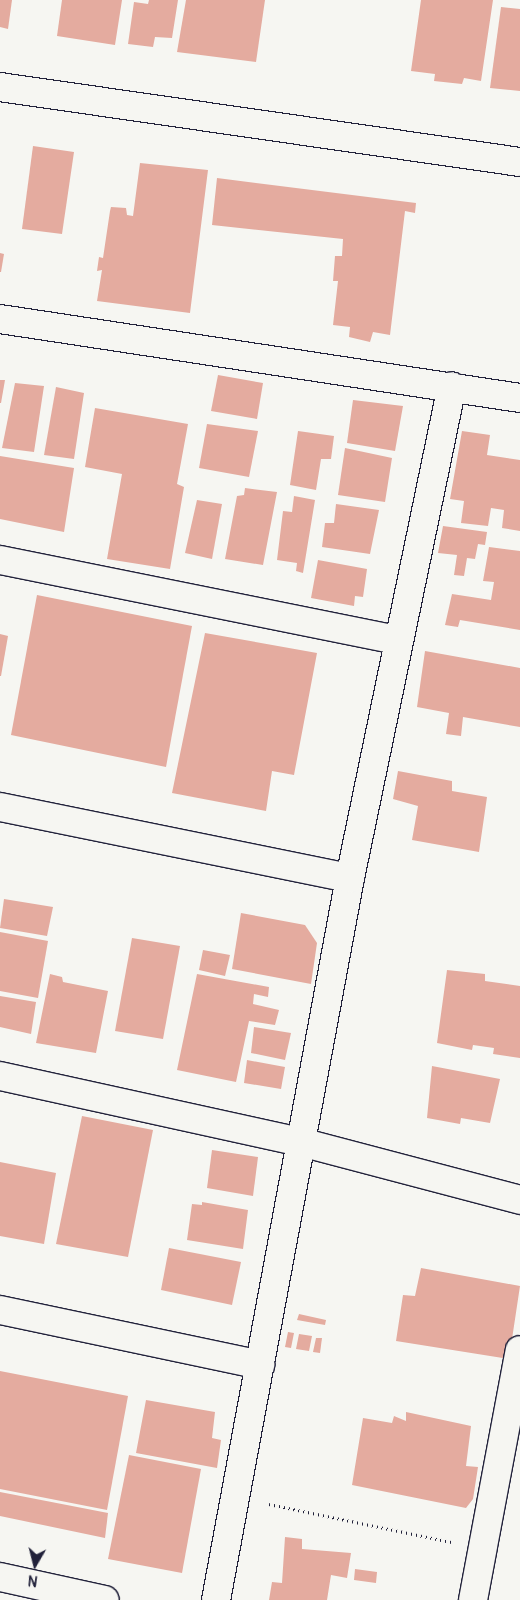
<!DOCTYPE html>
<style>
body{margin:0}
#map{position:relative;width:520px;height:1600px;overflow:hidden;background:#f6f6f2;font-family:Pangolin,sans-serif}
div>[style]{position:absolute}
.building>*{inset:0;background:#e4ab9f}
.path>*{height:3px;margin-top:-1.5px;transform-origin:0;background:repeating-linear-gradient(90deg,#22223b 0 1px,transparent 0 5px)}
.roads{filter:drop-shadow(1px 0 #22223b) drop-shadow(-1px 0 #22223b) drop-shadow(0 1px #22223b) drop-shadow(0 -1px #22223b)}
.street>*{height:28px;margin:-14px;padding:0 14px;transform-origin:14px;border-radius:14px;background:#f6f6f2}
.secondary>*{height:28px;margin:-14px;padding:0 14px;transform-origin:14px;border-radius:14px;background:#f6f6f2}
span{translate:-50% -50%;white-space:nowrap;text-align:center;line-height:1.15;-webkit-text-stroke:4.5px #f6f6f2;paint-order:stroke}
.north{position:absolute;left:10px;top:1540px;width:50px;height:50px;-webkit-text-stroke:4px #f6f6f2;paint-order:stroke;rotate:188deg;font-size:14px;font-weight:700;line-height:20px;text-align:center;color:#22223b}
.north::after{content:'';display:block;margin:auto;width:18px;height:22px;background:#22223b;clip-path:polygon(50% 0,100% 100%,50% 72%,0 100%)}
</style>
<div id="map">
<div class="building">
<i style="clip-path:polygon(0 0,12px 0,8px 29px,0 27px)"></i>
<i style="clip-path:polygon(62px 0,122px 0,115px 45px,57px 36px)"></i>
<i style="clip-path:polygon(149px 0,178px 0,172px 38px,155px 37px,153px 47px,128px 44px,134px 2px,148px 4px)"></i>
<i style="clip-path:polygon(186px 0,265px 0,256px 62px,177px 52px)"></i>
<i style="clip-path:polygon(421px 0,493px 0,481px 81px,464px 78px,462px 84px,434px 81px,435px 74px,411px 71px)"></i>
<i style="clip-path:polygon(501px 7px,520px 9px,520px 91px,490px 88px)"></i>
<i style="clip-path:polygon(33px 146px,74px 152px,62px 234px,22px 229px)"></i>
<i style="clip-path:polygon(140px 163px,208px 170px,190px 313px,97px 301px,102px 270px,97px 271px,99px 257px,103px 258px,110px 211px,111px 207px,126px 208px,127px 215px,133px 216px)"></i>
<i style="clip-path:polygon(217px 178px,416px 203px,415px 213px,405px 211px,390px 335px,373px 332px,370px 342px,349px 337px,350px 327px,333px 325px,338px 281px,333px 281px,335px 256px,342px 256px,343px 239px,212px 225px)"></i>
<i style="clip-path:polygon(0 253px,4px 254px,1px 272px,0 272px)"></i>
<i style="clip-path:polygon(218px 375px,263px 383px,257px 419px,211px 411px)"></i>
<i style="clip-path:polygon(0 380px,5px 380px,1px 403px,0 403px)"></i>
<i style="clip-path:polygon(15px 383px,44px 386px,34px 452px,2px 448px)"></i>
<i style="clip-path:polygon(56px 387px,84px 393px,74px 459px,44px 455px)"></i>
<i style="clip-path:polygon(353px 400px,403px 406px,395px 451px,347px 443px)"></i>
<i style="clip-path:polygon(95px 408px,188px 424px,177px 484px,184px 487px,170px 569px,107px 559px,122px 474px,85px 467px)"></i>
<i style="clip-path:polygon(207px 424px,258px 431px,249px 477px,199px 468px)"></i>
<i style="clip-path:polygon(298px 431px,334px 436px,331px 459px,321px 459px,316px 490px,290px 485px)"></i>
<i style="clip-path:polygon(462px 431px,490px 435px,487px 455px,520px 460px,520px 531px,502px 528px,504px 510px,491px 508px,488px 526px,461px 523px,464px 501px,450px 499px)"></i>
<i style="clip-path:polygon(345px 448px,392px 458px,385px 502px,338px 495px)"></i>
<i style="clip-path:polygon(0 456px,74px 468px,64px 532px,0 519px)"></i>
<i style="clip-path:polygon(245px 488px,277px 492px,263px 565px,225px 559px,237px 496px,244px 495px)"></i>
<i style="clip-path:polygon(294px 496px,315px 500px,303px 573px,296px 571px,297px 563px,277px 560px,283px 511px,292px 512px)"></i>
<i style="clip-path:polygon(197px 500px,222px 504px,212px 559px,185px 553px)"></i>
<i style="clip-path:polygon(336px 504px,379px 510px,370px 554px,322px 547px,325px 523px,334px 523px)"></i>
<i style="clip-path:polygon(443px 526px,487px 532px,485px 545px,478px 544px,475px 559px,467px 558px,464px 576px,454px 575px,457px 555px,438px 553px)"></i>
<i style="clip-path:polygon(489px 547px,520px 551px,520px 630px,460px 620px,458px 627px,445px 625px,452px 594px,491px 600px,494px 582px,483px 581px)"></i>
<i style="clip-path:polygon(318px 560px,367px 569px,363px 597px,355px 596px,354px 606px,311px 598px)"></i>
<i style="clip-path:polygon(37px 595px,192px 626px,166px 767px,11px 735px)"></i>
<i style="clip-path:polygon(205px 633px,317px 653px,294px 775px,272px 771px,266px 811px,172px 793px)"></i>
<i style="clip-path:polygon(0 634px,8px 636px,1px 676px,0 676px)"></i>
<i style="clip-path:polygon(425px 651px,520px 668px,520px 727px,463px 717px,461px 736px,446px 734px,449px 713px,417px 707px)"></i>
<i style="clip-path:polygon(398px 771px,452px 781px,452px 791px,487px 797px,479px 852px,412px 840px,418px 806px,393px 799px)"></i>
<i style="clip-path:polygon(4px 899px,53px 907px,47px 936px,0 928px)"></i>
<i style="clip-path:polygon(241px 913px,305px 925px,317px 943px,311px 984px,232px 969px)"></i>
<i style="clip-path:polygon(0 932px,48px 941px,38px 998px,0 991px)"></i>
<i style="clip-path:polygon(132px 938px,180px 946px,163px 1039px,115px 1031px)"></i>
<i style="clip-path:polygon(203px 950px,230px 955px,225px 976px,199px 970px)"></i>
<i style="clip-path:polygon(447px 970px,485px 974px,485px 981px,520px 986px,520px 1058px,493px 1054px,494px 1048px,473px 1045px,472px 1050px,437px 1043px)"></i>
<i style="clip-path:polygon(50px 974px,62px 977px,63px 982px,108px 991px,96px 1053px,36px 1043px)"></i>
<i style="clip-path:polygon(197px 974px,269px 987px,268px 997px,254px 994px,253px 1004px,279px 1010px,275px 1025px,249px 1021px,236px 1082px,177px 1070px)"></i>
<i style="clip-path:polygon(0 996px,36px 1002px,31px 1034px,0 1027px)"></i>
<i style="clip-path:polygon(254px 1027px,291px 1033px,285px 1060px,251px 1053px)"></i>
<i style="clip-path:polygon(247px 1060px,285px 1067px,281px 1089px,244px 1083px)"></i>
<i style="clip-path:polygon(432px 1066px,500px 1079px,490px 1123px,461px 1118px,460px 1124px,427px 1118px)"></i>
<i style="clip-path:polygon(82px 1116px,153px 1130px,128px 1257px,56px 1244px)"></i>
<i style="clip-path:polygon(212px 1150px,258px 1157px,253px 1196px,207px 1188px)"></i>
<i style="clip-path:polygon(0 1162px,56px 1173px,44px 1244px,0 1236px)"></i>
<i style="clip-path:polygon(202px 1202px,248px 1210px,243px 1249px,187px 1240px,192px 1204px,202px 1205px)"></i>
<i style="clip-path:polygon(169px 1248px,241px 1262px,232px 1305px,161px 1290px)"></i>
<i style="clip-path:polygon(421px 1268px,520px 1286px,509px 1359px,396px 1341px,403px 1295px,415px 1296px)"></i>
<i style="clip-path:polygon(299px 1314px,326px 1320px,325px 1325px,297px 1320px)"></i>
<i style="clip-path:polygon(288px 1332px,294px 1333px,291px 1348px,285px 1347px)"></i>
<i style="clip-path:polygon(299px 1334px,312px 1336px,309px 1351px,296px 1349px)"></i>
<i style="clip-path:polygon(316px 1338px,322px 1338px,320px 1353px,313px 1352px)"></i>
<i style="clip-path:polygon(0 1371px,128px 1396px,107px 1510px,0 1489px)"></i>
<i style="clip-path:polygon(146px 1400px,215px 1412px,212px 1438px,221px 1440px,217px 1468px,136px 1453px)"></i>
<i style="clip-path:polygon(406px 1412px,471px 1426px,466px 1466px,478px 1467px,473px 1499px,466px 1508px,352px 1485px,363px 1418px,392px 1423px,394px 1416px,406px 1421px)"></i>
<i style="clip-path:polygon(129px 1455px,201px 1469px,182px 1573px,108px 1559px)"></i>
<i style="clip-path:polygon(0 1492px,108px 1513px,105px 1538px,0 1516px)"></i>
<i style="clip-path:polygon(285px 1537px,302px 1539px,302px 1549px,351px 1553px,347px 1578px,331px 1575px,327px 1600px,269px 1600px,272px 1582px,282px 1583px)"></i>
<i style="clip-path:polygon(355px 1569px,377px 1572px,376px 1583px,354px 1580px)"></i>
</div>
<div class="path">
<i style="left:269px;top:1504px;width:186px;rotate:11.8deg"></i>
</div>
<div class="roads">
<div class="street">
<i style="left:0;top:319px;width:526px;rotate:8.64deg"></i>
<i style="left:0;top:560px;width:406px;rotate:11.4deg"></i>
<i style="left:0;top:1076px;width:308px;rotate:12.4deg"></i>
<i style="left:301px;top:1142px;width:227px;rotate:14.8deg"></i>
<i style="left:0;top:1310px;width:266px;rotate:11.9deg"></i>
<i style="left:0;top:1577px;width:107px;rotate:12.4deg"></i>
<i style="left:216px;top:1600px;width:734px;rotate:-79.49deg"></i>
<i style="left:350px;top:878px;width:502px;rotate:-78.29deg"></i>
<i style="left:473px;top:1600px;width:254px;rotate:-79.4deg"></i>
</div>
<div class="secondary">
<i style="left:0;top:87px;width:525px;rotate:8.21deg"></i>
<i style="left:0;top:807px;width:357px;rotate:11.5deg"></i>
</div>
</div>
<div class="north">N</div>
</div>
